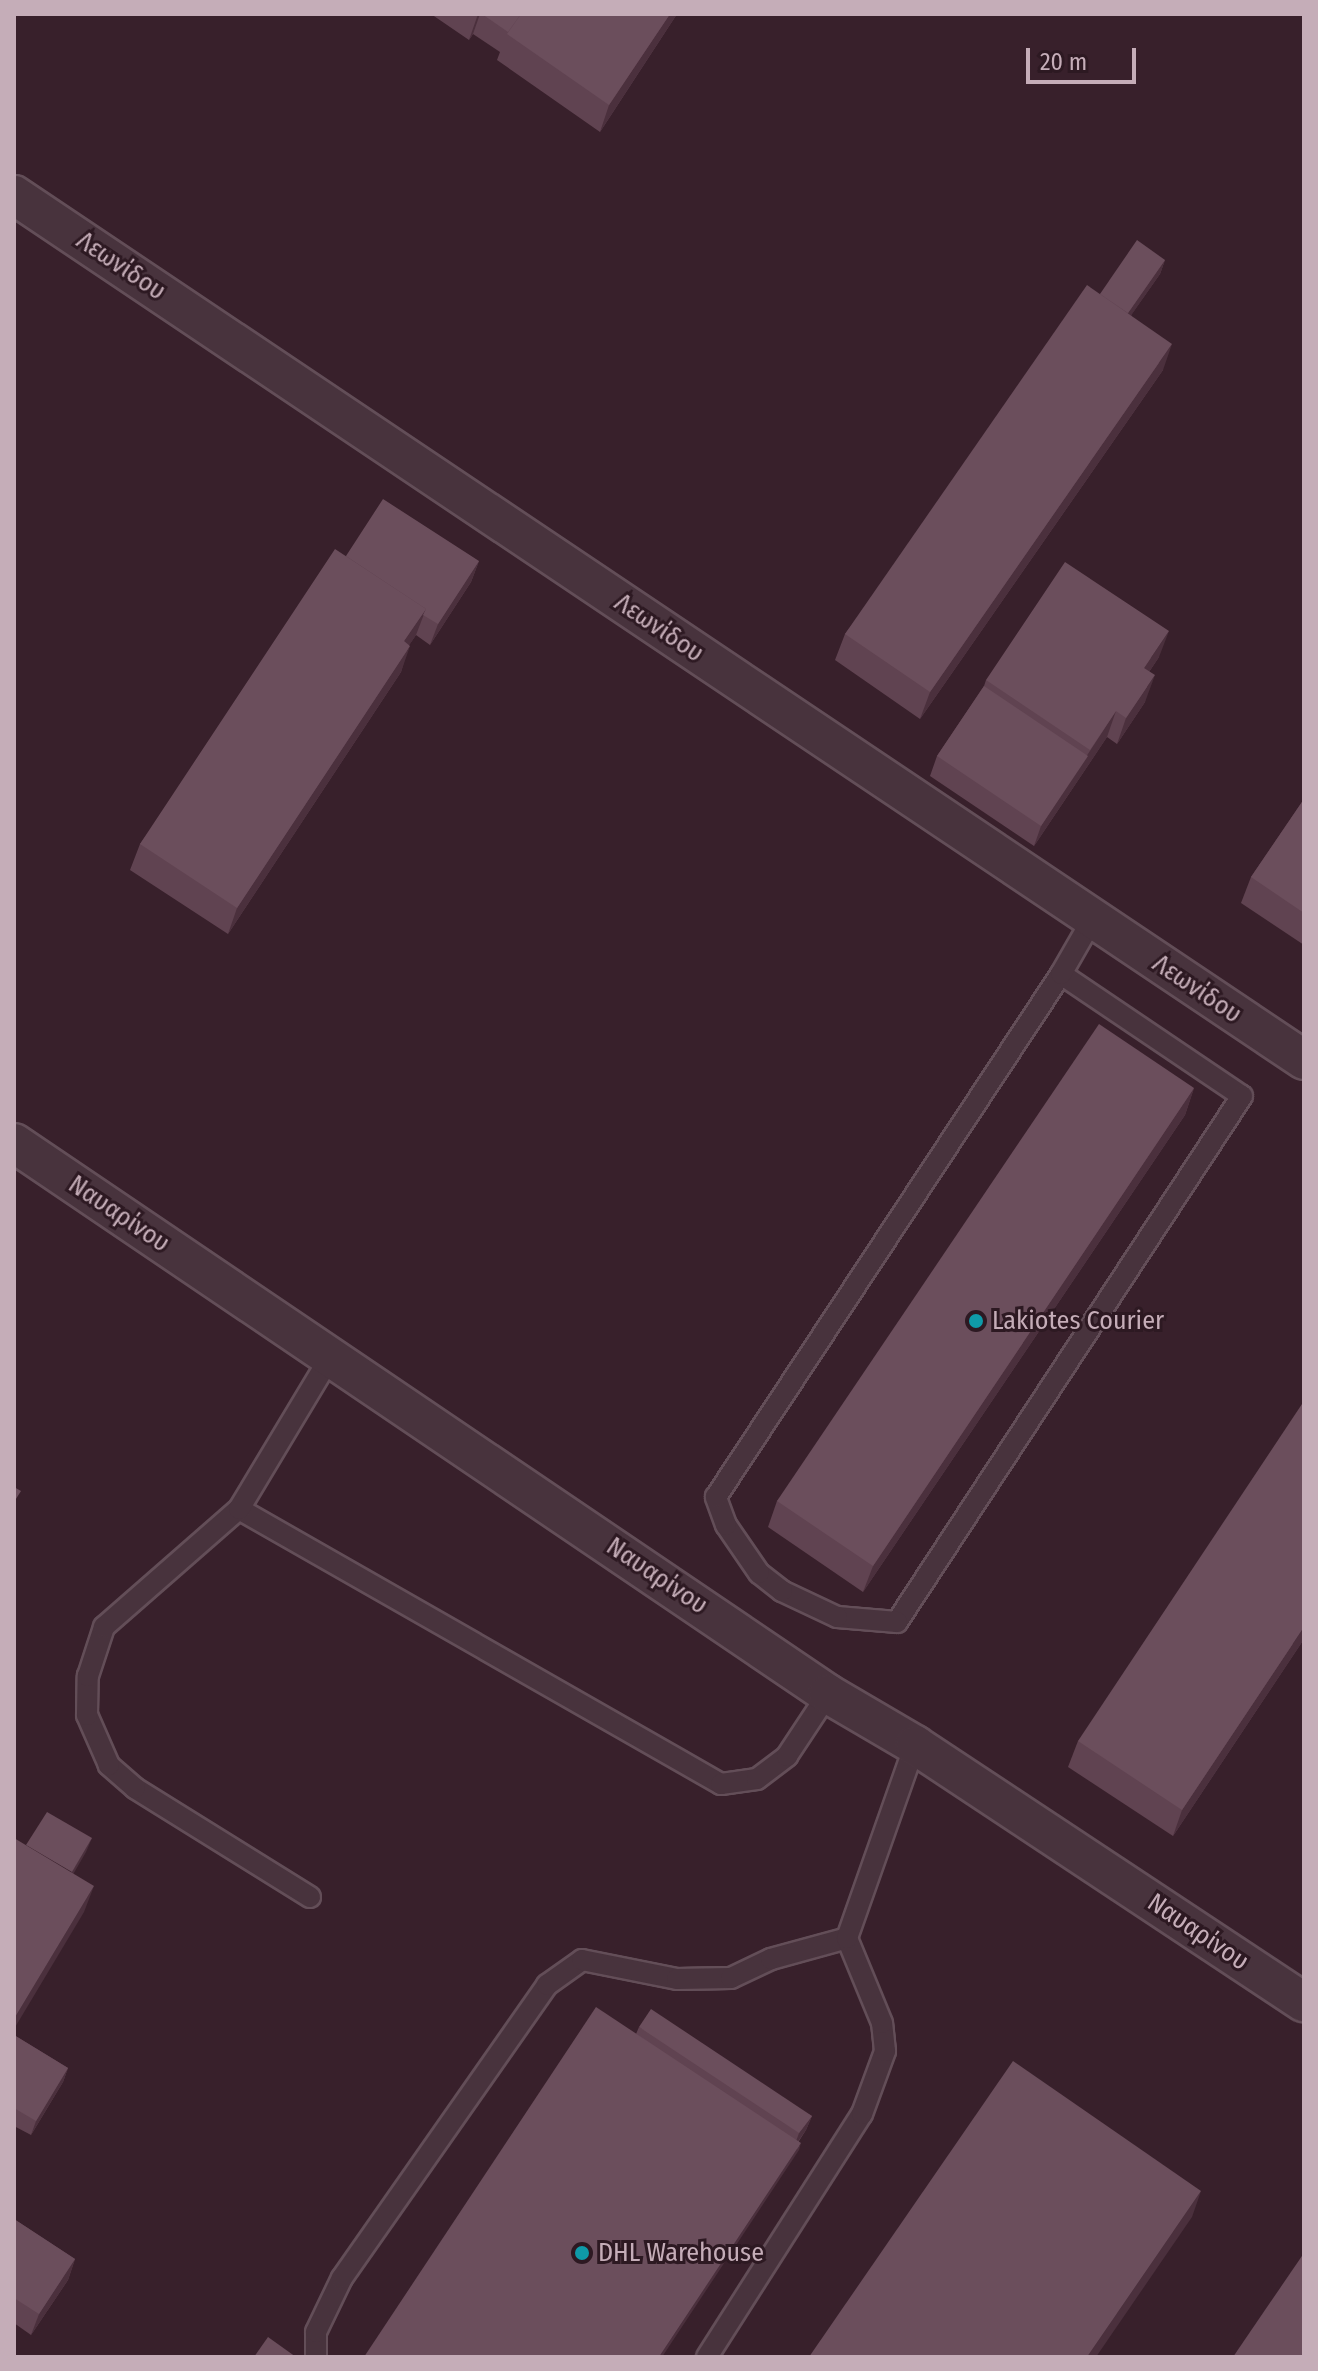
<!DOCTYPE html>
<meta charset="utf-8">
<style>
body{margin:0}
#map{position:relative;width:1318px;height:2371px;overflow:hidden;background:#38202b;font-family:"Fira Sans Condensed",sans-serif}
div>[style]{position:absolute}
.roads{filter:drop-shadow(2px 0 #634e58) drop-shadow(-2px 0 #634e58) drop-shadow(0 2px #634e58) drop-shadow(0 -2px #634e58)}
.service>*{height:20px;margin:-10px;padding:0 10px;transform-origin:10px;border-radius:10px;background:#48333d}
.minor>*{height:38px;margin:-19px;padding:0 19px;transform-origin:19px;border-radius:19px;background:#48333d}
.wall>*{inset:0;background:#604351}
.shaded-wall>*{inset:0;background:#4b303d}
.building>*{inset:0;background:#6b4e5c}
.dots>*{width:22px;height:22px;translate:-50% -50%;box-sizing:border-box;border:4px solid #2d1922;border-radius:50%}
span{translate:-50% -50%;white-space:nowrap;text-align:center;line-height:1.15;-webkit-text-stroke:6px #2d1922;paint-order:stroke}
.street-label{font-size:26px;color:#c5adb8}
.poi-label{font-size:26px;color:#c5adb8}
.left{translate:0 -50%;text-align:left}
.frame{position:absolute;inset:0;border:16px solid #c5adb8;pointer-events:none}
.scale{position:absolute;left:1026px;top:48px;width:110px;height:36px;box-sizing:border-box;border:4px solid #c5adb8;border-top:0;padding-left:10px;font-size:24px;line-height:28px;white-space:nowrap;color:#c5adb8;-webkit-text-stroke:6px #2d1922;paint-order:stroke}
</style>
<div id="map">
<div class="roads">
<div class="service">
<i style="left:1061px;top:974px;width:218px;rotate:34deg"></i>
<i style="left:1242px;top:1096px;width:629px;rotate:123.26deg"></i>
<i style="left:897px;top:1622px;width:60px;rotate:-175.2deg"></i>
<i style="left:837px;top:1617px;width:61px;rotate:-154.7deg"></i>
<i style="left:782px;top:1591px;width:29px;rotate:-142deg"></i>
<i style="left:759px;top:1573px;width:58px;rotate:-124.5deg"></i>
<i style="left:726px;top:1525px;width:30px;rotate:-110deg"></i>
<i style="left:716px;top:1497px;width:627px;rotate:-56.59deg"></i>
<i style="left:1061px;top:974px;width:62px;rotate:-60.1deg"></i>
<i style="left:239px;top:1509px;width:555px;rotate:29.71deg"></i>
<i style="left:721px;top:1784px;width:36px;rotate:-8deg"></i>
<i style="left:757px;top:1779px;width:38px;rotate:-37deg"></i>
<i style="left:787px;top:1756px;width:74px;rotate:-56.5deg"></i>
<i style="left:310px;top:1897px;width:206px;rotate:-148.1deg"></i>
<i style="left:135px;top:1788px;width:35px;rotate:-139deg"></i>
<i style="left:109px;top:1765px;width:55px;rotate:-113.7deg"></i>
<i style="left:87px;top:1715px;width:39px;rotate:-89deg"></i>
<i style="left:88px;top:1676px;width:52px;rotate:-71.9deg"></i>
<i style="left:104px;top:1627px;width:179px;rotate:-41.2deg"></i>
<i style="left:239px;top:1509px;width:179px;rotate:-59deg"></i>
<i style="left:316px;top:2357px;width:25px;rotate:-90deg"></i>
<i style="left:316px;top:2332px;width:60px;rotate:-64.3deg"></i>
<i style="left:342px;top:2278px;width:358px;rotate:-55deg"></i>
<i style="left:547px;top:1985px;width:43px;rotate:-35.5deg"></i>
<i style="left:582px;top:1960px;width:97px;rotate:11.3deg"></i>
<i style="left:677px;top:1979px;width:54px;rotate:-1.1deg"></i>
<i style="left:731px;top:1978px;width:44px;rotate:-25.4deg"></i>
<i style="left:771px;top:1959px;width:79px;rotate:-15.4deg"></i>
<i style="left:707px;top:2357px;width:288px;rotate:-57.5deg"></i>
<i style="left:862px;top:2114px;width:67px;rotate:-69.9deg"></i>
<i style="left:885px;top:2051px;width:28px;rotate:-96deg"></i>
<i style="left:882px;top:2023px;width:92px;rotate:-112.4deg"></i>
<i style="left:847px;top:1938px;width:205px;rotate:-70.6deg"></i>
</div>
<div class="minor">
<i style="left:14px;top:195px;width:1553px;rotate:33.84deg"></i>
<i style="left:14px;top:1143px;width:983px;rotate:34.09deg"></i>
<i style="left:828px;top:1694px;width:101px;rotate:30.4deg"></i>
<i style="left:915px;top:1745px;width:466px;rotate:33.5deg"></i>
</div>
</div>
<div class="wall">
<i style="clip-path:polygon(431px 14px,677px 14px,600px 132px,497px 60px,500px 52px,473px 34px,469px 40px)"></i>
<i style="clip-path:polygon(1165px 260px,1160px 274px,1131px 315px,1163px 370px,920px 719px,835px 660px,845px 634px,1100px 294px)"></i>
<i style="clip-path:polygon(346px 556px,479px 561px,471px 582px,430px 645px,416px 635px,409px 645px,401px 672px,228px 934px,130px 870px,140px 844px)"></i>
<i style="clip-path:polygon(1159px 657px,1149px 672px,1145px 702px,1117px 744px,1107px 737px,1034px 846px,930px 776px,937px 756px,984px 686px,986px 680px)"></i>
<i style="clip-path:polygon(1304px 799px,1304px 945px,1241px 903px,1251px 877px)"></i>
<i style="clip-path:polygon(1194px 1088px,1185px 1115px,863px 1592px,768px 1527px,777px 1501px)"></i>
<i style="clip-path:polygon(1304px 1639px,1173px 1836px,1068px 1767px,1078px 1741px)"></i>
<i style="clip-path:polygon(639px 2027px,812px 2116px,806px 2130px,799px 2141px,799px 2150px,636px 2034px)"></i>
<i style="clip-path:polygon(14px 2035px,68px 2068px,63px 2082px,31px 2135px,14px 2126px)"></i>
<i style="clip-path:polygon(14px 2219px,75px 2259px,68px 2280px,31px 2335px,14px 2323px)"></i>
</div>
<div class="shaded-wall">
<i style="clip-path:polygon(478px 14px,480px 14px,473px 34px,469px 40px)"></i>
<i style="clip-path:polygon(670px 14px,677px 14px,600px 132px,609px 105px)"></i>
<i style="clip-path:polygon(1165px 260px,1160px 274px,1116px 337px,1121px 323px)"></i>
<i style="clip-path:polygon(1172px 344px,1163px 370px,920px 719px,930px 692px)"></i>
<i style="clip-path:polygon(479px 561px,471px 582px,430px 645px,438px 624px)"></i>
<i style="clip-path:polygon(426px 609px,416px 635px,394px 668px,404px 641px)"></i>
<i style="clip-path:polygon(1169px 631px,1159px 657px,1134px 694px,1144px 668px)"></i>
<i style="clip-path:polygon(410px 646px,401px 672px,228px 934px,237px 908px)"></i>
<i style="clip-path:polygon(1155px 675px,1145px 702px,1117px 744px,1126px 718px)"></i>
<i style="clip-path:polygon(1116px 711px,1107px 737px,1034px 846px,1041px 826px)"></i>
<i style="clip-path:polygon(1194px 1088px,1185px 1115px,863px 1592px,873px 1566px)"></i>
<i style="clip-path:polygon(1304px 1627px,1304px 1639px,1173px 1836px,1182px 1810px)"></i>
<i style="clip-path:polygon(92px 1838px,86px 1852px,60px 1897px,65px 1883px)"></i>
<i style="clip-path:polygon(94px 1886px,84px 1912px,14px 2029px,14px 2019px)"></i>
<i style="clip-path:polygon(68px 2068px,63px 2082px,31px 2135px,36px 2121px)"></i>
<i style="clip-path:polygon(812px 2116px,806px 2130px,794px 2147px,799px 2133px)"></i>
<i style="clip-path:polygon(801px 2143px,799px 2150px,662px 2357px,659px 2357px)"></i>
<i style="clip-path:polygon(1201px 2191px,1192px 2217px,1096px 2357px,1087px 2357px)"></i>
<i style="clip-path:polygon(75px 2259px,68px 2280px,31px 2335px,39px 2314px)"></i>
</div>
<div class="building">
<i style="clip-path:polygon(482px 14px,521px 14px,508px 32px)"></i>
<i style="clip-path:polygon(521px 14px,670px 14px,609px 105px,507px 34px)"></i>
<i style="clip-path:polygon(1137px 240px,1165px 260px,1128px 313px,1100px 294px)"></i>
<i style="clip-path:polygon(1087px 285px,1172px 344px,930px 692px,845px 634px)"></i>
<i style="clip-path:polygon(383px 499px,479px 561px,438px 624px,423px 615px,426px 609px,346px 556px)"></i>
<i style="clip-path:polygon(335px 549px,426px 609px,404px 641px,410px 646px,237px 908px,140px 844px)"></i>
<i style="clip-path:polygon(1065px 562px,1169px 631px,1144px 668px,1155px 675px,1126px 718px,1116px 711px,1090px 750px,986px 680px)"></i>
<i style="clip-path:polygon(984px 686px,1088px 756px,1041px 826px,937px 756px)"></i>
<i style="clip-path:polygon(1304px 799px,1304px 913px,1251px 877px)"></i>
<i style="clip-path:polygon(1099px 1024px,1194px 1088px,873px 1566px,777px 1501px)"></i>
<i style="clip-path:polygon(1304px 1401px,1304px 1627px,1182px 1810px,1078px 1741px)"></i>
<i style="clip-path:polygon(14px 1487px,21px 1491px,14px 1502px)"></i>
<i style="clip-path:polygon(47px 1812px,92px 1838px,72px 1872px,26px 1845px)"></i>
<i style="clip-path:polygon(14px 1838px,94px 1886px,14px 2019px)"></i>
<i style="clip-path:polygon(596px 2007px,801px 2143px,659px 2357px,364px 2357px)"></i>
<i style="clip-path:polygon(651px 2009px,812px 2116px,799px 2133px,639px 2027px)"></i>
<i style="clip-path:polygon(14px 2035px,68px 2068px,36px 2121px,14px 2108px)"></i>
<i style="clip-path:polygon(1013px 2061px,1201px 2191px,1087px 2357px,809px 2357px)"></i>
<i style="clip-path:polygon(14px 2219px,75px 2259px,39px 2314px,14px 2298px)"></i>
<i style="clip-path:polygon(1304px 2253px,1304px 2357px,1233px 2357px)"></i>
<i style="clip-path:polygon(268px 2337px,296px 2357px,254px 2357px)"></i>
</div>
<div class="dots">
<i style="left:976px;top:1321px;background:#0f9aa8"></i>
<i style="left:582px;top:2253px;background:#0f9aa8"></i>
</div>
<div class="street-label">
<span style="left:121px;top:266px;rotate:34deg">Λεωνίδου</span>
<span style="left:659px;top:628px;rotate:34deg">Λεωνίδου</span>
<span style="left:1197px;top:989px;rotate:34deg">Λεωνίδου</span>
<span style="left:119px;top:1214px;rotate:34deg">Ναυαρίνου</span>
<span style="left:657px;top:1576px;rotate:34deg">Ναυαρίνου</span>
<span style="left:1198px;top:1932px;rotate:34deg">Ναυαρίνου</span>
</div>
<div class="poi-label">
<span class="left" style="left:992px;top:1321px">Lakiotes Courier</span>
<span class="left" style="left:598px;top:2253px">DHL Warehouse</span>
</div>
<div class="frame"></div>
<div class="scale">20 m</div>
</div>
